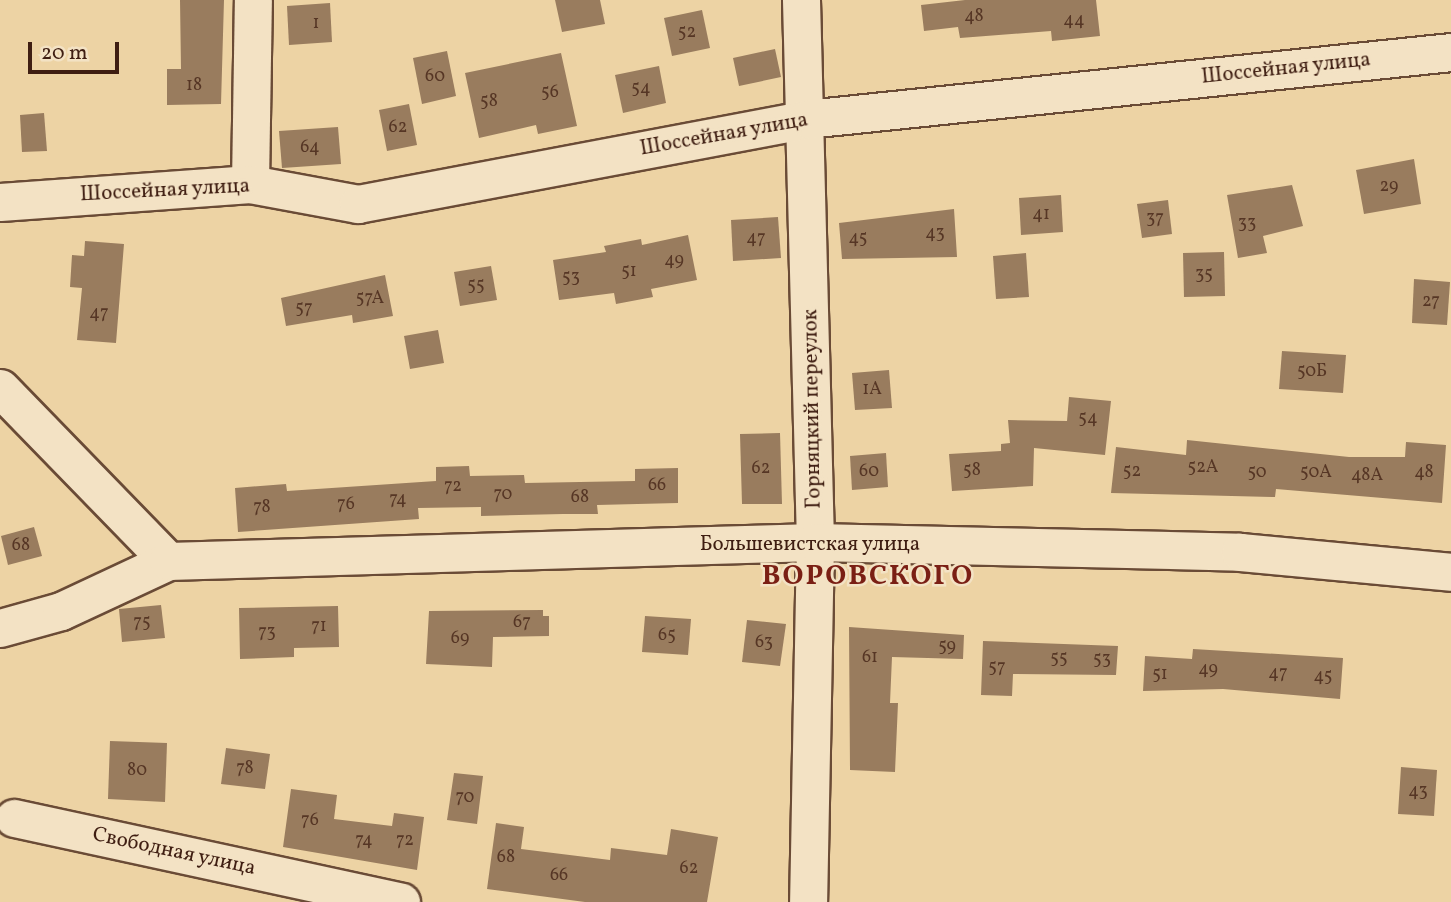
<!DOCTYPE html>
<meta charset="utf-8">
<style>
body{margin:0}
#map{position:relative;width:1451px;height:902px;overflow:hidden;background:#edd3a4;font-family:Vollkorn,serif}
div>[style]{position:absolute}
.building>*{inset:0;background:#997c5e}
.roads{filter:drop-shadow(2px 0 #6a4b36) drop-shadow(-2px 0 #6a4b36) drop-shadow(0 2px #6a4b36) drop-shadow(0 -2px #6a4b36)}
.minor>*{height:37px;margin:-18.5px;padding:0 18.5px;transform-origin:18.5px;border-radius:18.5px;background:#f3e2c4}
span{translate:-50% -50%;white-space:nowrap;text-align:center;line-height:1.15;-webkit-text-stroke:5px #f3e2c4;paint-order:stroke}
.number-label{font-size:18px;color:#563625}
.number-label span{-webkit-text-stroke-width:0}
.street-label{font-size:21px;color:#3f1e12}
.district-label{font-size:28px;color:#7a1f14;font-weight:700;letter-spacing:2px}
.scale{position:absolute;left:28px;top:42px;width:91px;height:32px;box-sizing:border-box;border:4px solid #3f1e12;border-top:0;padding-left:9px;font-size:21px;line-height:24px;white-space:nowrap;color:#3f1e12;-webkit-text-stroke:5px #f3e2c4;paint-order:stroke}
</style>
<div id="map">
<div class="building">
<i style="clip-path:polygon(180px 0,224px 0,221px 104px,167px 105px,167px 69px,181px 69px)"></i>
<i style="clip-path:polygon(555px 0,600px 0,605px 24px,562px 32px)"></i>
<i style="clip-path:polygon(965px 0,1096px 0,1100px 36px,1052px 41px,1051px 31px,960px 38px,958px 27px,924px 31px,921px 5px)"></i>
<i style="clip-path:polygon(330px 3px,332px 42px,289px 45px,287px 6px)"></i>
<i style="clip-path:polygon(702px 10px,710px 48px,672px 56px,664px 18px)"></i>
<i style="clip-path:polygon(775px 49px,781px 77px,739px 86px,733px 58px)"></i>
<i style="clip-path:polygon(447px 51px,456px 96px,422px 104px,413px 58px)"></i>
<i style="clip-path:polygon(561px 53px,577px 126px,538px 134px,536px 125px,479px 138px,465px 73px)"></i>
<i style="clip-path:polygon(659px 66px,666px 103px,623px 113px,615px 75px)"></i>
<i style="clip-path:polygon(409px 104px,417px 145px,387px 151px,379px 110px)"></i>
<i style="clip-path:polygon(44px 113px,47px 151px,22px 152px,20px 115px)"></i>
<i style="clip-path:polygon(338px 127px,341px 164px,282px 168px,279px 131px)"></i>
<i style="clip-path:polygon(1414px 159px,1421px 204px,1364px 214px,1356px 170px)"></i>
<i style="clip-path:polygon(1292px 185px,1303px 226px,1263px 236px,1267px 253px,1238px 258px,1227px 195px)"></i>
<i style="clip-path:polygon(1061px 195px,1063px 232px,1021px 235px,1019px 198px)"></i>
<i style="clip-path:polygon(1168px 200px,1172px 234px,1142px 238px,1137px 204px)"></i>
<i style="clip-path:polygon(954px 209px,957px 257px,842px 259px,839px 223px)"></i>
<i style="clip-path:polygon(778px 217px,781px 258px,733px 261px,731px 220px)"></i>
<i style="clip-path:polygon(688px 235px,697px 280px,651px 289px,653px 297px,616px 304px,614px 293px,559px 300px,553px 260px,606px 252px,604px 246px,641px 239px,642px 245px)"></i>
<i style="clip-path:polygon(85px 241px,124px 244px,116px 343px,77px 340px,82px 288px,70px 287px,72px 255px,84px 256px)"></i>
<i style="clip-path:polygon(1224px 252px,1225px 296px,1184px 297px,1183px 253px)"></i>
<i style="clip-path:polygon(1026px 253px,1029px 297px,996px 299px,993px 256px)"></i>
<i style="clip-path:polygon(491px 266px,497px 300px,460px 306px,454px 272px)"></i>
<i style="clip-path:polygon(385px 275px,393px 316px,353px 323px,352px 315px,286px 326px,281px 298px)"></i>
<i style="clip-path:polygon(1414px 279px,1450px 282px,1447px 325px,1412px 323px)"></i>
<i style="clip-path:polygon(438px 330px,444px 363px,410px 369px,404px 336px)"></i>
<i style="clip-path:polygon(1282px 351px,1346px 355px,1343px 393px,1279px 389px)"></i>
<i style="clip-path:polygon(889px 370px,892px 408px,855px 410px,852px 373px)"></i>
<i style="clip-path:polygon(1069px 397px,1111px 401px,1105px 455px,1034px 448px,1033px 486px,952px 491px,949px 454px,1001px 451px,1001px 444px,1010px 443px,1008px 420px,1067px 421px)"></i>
<i style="clip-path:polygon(780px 433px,782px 504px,742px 504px,740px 434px)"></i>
<i style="clip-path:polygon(1187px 440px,1349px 457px,1405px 457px,1406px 442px,1446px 445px,1442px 503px,1276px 489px,1275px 497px,1111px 493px,1116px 447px,1186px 455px)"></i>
<i style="clip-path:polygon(886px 453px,888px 487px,852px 490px,850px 456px)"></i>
<i style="clip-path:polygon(469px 466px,470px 476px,524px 475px,525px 483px,635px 481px,635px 469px,678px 468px,678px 503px,597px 505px,598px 514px,563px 514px,481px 516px,481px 507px,418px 508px,419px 519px,238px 532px,235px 488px,286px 484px,287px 491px,436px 481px,436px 467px)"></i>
<i style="clip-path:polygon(34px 527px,42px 556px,8px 565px,1px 536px)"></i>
<i style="clip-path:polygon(161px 605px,165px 638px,122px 642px,119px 609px)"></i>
<i style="clip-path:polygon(338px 606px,339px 647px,294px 648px,294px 657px,240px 659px,239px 608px)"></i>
<i style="clip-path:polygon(543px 610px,543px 616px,549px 616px,549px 636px,493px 637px,492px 667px,426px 664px,429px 611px)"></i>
<i style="clip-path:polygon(645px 616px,691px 619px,688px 655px,642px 652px)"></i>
<i style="clip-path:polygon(747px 620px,786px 624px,780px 666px,742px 662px)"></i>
<i style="clip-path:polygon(849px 627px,964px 635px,963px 659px,892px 657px,890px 703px,898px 703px,895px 772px,850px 770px)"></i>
<i style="clip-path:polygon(983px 641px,1118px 646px,1116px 675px,1013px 674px,1012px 696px,981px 695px)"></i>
<i style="clip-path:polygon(1193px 649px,1343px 658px,1340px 699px,1223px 689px,1143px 691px,1145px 656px,1192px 659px)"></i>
<i style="clip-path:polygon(110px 741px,167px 743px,165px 802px,108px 799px)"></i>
<i style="clip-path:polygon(226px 748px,270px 754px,265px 789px,221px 784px)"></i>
<i style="clip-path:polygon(1401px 767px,1437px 770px,1434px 816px,1398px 814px)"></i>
<i style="clip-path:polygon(454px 773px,483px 776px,477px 824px,447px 820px)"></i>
<i style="clip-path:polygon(291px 789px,337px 795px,334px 819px,392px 826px,394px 813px,424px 817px,417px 870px,283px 847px)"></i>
<i style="clip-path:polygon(496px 823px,524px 827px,521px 849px,610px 860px,611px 848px,667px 855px,671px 829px,718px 837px,707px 902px,585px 902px,487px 889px)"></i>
</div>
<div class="roads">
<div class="minor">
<i style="left:801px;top:0;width:542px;rotate:88.52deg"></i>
<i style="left:815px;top:542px;width:360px;rotate:91.1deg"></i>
<i style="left:250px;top:184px;width:184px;rotate:-89.1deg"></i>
<i style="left:0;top:202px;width:251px;rotate:-4.1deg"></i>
<i style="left:250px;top:184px;width:110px;rotate:10.5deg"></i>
<i style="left:358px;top:204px;width:457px;rotate:-10.7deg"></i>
<i style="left:807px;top:119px;width:647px;rotate:-5.94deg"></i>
<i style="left:0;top:388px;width:241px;rotate:45.8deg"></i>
<i style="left:0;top:628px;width:63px;rotate:-15.6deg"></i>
<i style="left:61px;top:611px;width:118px;rotate:-25deg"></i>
<i style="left:168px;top:561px;width:647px;rotate:-1.68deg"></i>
<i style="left:815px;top:542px;width:425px;rotate:1.3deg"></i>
<i style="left:1240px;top:552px;width:212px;rotate:5.4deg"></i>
<i style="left:14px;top:818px;width:396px;rotate:12.2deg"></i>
</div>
</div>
<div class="number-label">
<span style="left:974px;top:17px">48</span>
<span style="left:1074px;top:21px">44</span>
<span style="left:316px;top:24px">1</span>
<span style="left:687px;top:33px">52</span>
<span style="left:435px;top:77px">60</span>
<span style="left:194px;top:86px">18</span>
<span style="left:641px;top:89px">54</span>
<span style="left:550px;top:93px">56</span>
<span style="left:489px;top:102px">58</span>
<span style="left:398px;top:128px">62</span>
<span style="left:310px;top:148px">64</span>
<span style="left:1389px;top:187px">29</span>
<span style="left:1041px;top:215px">41</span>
<span style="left:1155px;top:219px">37</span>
<span style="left:1247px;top:224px">33</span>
<span style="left:935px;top:234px">43</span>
<span style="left:756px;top:239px">47</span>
<span style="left:858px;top:239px">45</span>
<span style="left:674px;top:261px">49</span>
<span style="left:629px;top:272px">51</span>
<span style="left:1204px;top:275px">35</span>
<span style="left:571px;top:278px">53</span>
<span style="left:476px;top:286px">55</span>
<span style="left:370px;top:299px">57А</span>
<span style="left:1431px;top:302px">27</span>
<span style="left:304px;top:309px">57</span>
<span style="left:99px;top:314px">47</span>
<span style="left:1312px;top:372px">50Б</span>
<span style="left:872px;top:390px">1А</span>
<span style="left:1088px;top:419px">54</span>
<span style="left:1203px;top:468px">52А</span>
<span style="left:761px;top:469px">62</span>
<span style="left:972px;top:471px">58</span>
<span style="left:869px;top:472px">60</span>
<span style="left:1132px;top:472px">52</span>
<span style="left:1257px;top:473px">50</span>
<span style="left:1316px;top:473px">50А</span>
<span style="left:1424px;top:473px">48</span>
<span style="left:1367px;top:476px">48А</span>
<span style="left:657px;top:486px">66</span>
<span style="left:453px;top:487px">72</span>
<span style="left:503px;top:495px">70</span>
<span style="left:580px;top:498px">68</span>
<span style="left:398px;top:500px">74</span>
<span style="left:346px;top:505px">76</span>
<span style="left:262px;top:508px">78</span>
<span style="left:21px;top:546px">68</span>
<span style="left:142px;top:623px">75</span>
<span style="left:522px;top:623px">67</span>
<span style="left:319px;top:627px">71</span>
<span style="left:267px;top:633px">73</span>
<span style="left:667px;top:636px">65</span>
<span style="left:460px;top:639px">69</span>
<span style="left:764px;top:643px">63</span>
<span style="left:947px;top:647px">59</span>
<span style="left:870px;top:658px">61</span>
<span style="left:1059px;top:659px">55</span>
<span style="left:1102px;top:660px">53</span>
<span style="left:997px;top:668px">57</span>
<span style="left:1208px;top:670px">49</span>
<span style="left:1278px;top:674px">47</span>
<span style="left:1160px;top:675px">51</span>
<span style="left:1323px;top:677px">45</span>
<span style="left:245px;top:769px">78</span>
<span style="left:137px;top:771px">80</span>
<span style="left:1418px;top:792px">43</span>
<span style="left:465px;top:798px">70</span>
<span style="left:310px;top:821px">76</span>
<span style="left:364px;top:841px">74</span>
<span style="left:405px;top:841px">72</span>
<span style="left:506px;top:858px">68</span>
<span style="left:689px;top:869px">62</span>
<span style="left:559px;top:876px">66</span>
</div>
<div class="street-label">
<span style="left:1286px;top:69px;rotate:-6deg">Шоссейная улица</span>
<span style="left:724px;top:135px;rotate:-10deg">Шоссейная улица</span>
<span style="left:165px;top:191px;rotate:-3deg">Шоссейная улица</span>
<span style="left:813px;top:409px;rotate:-91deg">Горняцкий переулок</span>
<span style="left:810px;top:545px">Большевистская улица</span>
<span style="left:174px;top:852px;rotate:12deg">Свободная улица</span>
</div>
<div class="district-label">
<span style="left:868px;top:577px">ВОРОВСКОГО</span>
</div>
<div class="scale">20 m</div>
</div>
